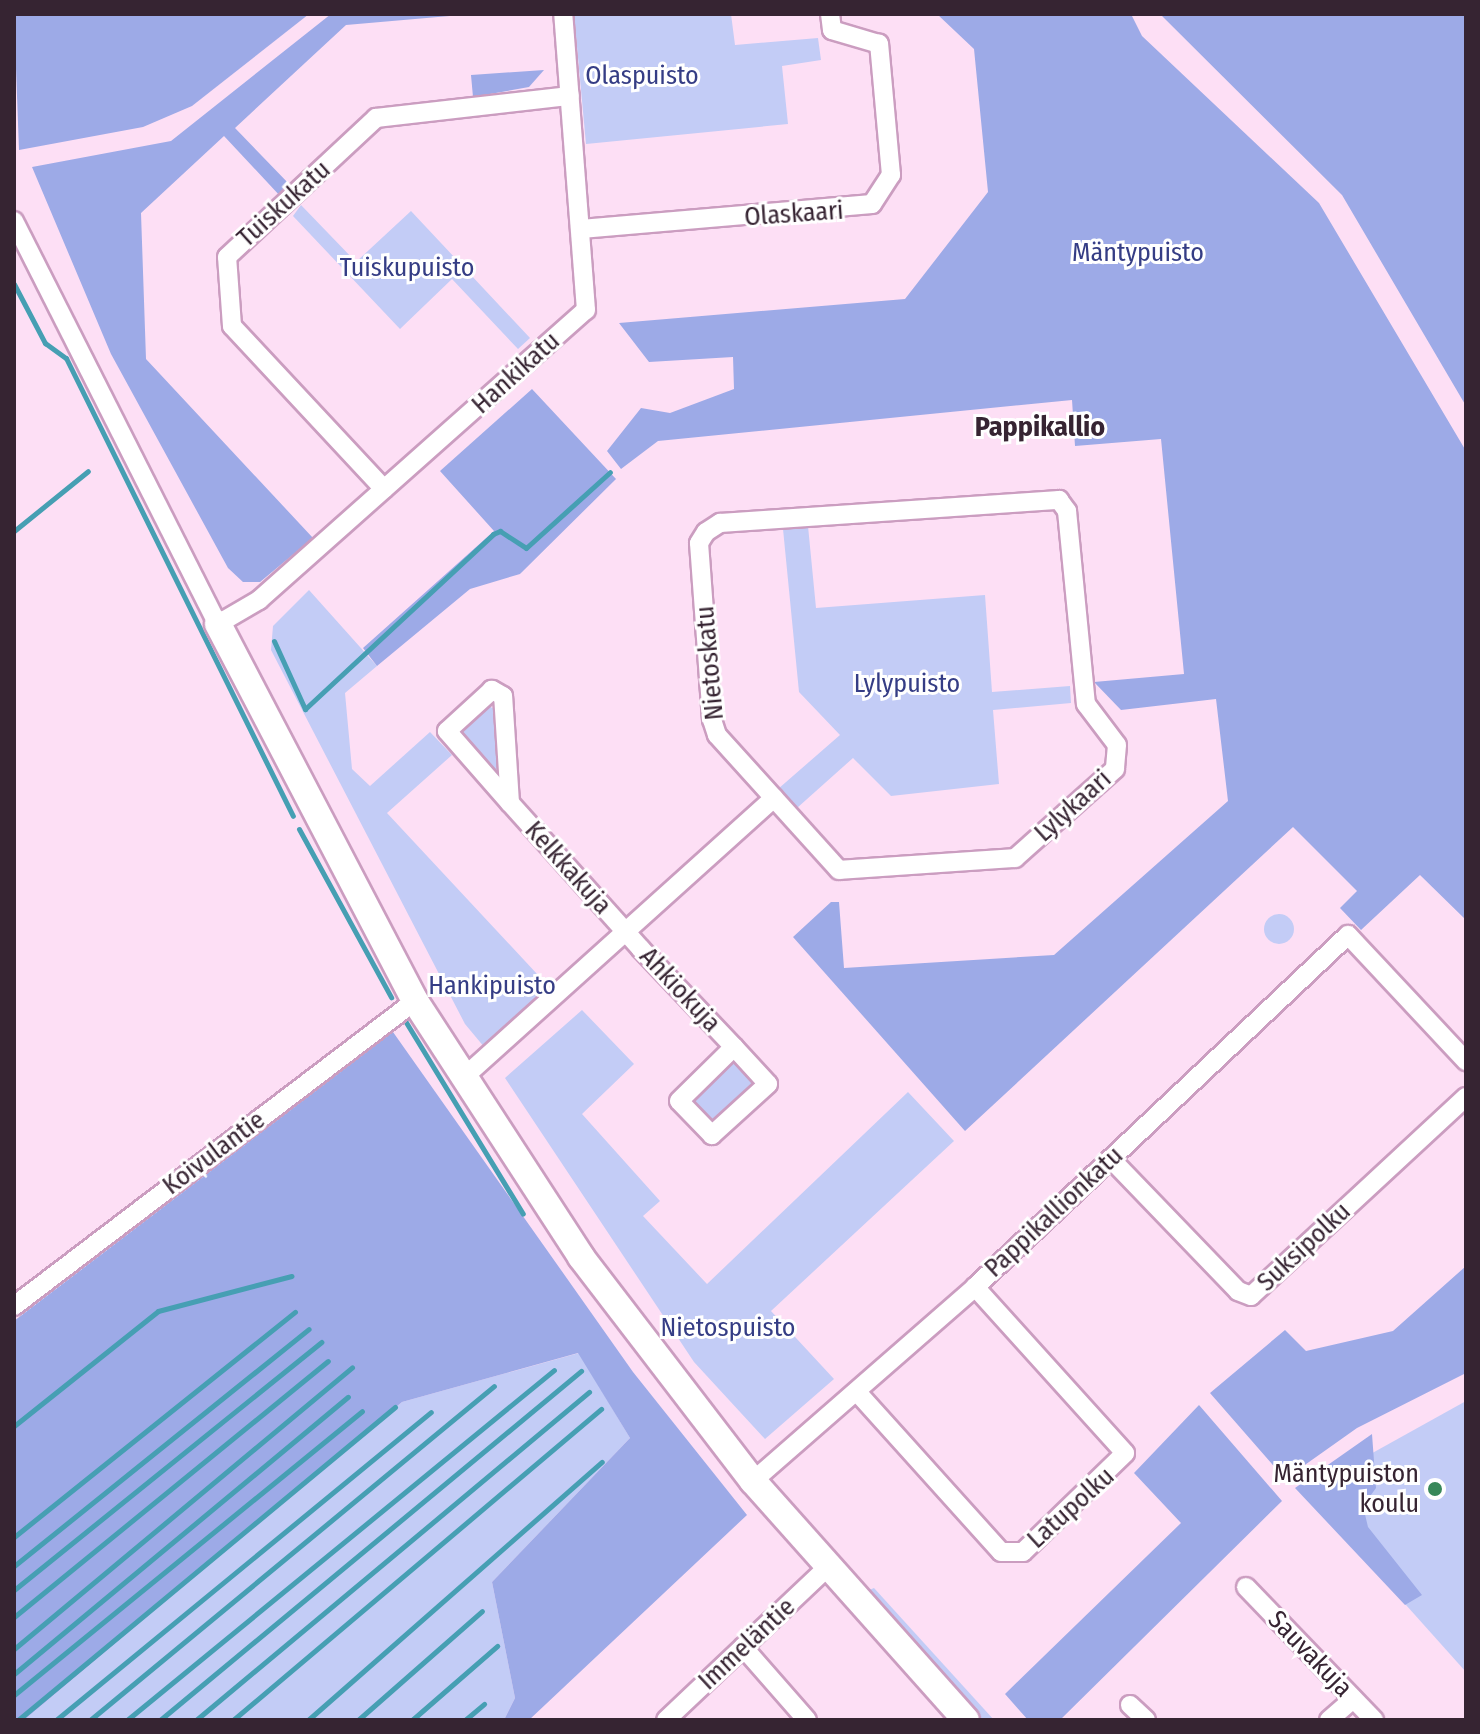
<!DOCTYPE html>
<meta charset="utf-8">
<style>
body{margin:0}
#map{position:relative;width:1480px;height:1734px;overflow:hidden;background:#fddff5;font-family:"Fira Sans Condensed",sans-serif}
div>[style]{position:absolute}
.green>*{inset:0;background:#c3ccf6}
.round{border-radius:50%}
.forest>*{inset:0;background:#9daae7}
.stream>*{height:5px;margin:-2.5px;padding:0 2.5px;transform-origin:2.5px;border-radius:2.5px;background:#469fb3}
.roads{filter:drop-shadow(2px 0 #cb9dc0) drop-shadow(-2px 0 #cb9dc0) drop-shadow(0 2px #cb9dc0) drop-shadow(0 -2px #cb9dc0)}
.street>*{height:18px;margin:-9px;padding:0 9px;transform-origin:9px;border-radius:9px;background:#fff}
.secondary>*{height:26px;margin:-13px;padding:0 13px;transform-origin:13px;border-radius:13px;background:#fff}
.dots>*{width:22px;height:22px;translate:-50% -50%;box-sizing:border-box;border:4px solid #fff;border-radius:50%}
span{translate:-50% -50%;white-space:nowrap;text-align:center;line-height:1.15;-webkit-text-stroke:6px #fff;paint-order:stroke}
.park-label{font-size:26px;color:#353d85}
.street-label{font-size:26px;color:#362432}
.poi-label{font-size:26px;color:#362432}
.right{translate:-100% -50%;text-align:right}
.neighbourhood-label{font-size:28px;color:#362432;font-weight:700}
.frame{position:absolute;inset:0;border:16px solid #362432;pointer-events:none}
</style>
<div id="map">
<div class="green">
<i style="clip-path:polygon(574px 14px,731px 14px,735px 45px,818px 38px,821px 60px,782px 66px,788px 124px,586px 144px)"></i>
<i style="clip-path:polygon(301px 205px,356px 262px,411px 211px,530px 338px,518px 349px,452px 279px,400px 329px,293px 216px)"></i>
<i style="clip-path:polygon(808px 526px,816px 608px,985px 595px,992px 692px,1070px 686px,1071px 703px,993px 710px,999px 784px,891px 796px,853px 758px,797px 808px,778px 789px,840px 735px,799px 692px,783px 529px)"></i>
<i style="clip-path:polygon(309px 590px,377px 666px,345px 693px,352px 769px,370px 786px,430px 732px,452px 755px,387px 813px,551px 989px,485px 1048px,465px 1024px,271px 650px,273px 626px)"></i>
<i style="clip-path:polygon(487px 705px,496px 710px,501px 767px,493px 772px,459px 733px)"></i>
<i class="round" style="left:1264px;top:914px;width:30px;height:30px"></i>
<i style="clip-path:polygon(582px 1010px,634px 1064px,582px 1114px,660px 1201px,643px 1216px,707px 1284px,908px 1092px,954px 1141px,771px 1311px,834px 1379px,765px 1439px,694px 1362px,505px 1078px)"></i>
<i style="clip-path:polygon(733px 1060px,756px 1084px,712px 1126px,689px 1102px)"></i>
<i style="clip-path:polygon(579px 1353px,630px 1438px,492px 1582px,515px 1698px,504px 1720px,24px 1720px,402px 1402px)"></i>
<i style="clip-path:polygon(1466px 1401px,1466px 1672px,1304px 1491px)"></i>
<i style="clip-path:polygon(874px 1588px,994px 1720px,980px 1720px,905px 1638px,867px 1591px)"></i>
</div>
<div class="forest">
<i style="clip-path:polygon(14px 14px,309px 14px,192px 106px,143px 127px,19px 150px)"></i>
<i style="clip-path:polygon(331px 14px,461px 15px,346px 25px,235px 128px,291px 186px,281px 197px,224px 136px,141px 213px,146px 359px,313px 538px,260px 582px,243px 582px,228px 568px,111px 354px,32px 167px,171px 141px)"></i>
<i style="clip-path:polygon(937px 14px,1131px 14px,1142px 36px,1319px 203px,1466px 451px,1466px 920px,1420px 875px,1361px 930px,1340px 908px,1357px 891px,1293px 827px,965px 1131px,793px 937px,831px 902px,839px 902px,844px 968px,1054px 955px,1228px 801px,1216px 699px,1121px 710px,1094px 682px,1184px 674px,1161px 439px,1075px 446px,1072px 400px,658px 441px,621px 469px,607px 451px,641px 408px,670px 413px,734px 389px,733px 357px,649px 362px,619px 323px,905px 299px,988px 192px,974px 49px)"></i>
<i style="clip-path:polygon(1160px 14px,1466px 14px,1466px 406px,1342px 195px)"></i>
<i style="clip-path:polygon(544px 70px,529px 87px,473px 97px,471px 75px)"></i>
<i style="clip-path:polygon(532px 389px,616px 479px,520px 574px,470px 589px,377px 666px,363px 648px,494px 531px,440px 471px)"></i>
<i style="clip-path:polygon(393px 1032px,633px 1372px,747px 1515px,529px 1720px,504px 1720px,515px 1698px,492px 1582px,630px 1438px,578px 1353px,402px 1402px,24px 1720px,14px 1720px,14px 1321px)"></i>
<i style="clip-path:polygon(1466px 1266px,1466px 1373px,1357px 1428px,1285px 1479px,1210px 1393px,1285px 1330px,1306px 1351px,1393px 1331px)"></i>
<i style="clip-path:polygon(1199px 1405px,1282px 1501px,1060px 1720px,1028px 1720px,1005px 1694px,1181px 1523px,1134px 1473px)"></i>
<i style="clip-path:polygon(1372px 1434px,1376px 1488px,1363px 1506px,1368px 1527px,1422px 1595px,1405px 1605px,1295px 1488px)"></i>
</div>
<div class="stream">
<i style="left:14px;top:284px;width:67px;rotate:62.3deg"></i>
<i style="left:45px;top:343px;width:26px;rotate:36deg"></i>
<i style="left:66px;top:358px;width:511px;rotate:63.64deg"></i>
<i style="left:14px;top:531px;width:95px;rotate:-39deg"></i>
<i style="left:274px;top:641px;width:75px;rotate:65.5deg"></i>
<i style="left:305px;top:709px;width:257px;rotate:-42.9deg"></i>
<i style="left:493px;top:534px;width:8px;rotate:-23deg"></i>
<i style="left:500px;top:531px;width:31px;rotate:33deg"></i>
<i style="left:526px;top:548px;width:113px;rotate:-42.1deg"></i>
<i style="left:299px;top:829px;width:192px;rotate:61.3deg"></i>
<i style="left:404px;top:1019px;width:228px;rotate:58.6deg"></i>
<i style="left:14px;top:1426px;width:184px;rotate:-38.6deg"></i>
<i style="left:158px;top:1311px;width:138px;rotate:-14.7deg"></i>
<i style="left:14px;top:1537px;width:360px;rotate:-38.7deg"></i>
<i style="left:14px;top:1566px;width:378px;rotate:-38.8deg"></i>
<i style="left:14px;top:1590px;width:395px;rotate:-38.9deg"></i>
<i style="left:14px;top:1617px;width:405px;rotate:-39.2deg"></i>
<i style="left:14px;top:1649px;width:440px;rotate:-39.8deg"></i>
<i style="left:14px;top:1674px;width:434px;rotate:-39.7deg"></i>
<i style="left:14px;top:1695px;width:449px;rotate:-39.2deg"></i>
<i style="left:18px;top:1720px;width:490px;rotate:-39.7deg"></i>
<i style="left:56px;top:1720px;width:485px;rotate:-39.4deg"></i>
<i style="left:90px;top:1720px;width:524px;rotate:-39.58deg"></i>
<i style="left:127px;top:1720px;width:552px;rotate:-39.34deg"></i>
<i style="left:160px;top:1720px;width:547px;rotate:-39.66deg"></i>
<i style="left:196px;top:1720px;width:512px;rotate:-39.85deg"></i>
<i style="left:233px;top:1720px;width:482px;rotate:-40.2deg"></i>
<i style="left:308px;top:1720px;width:391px;rotate:-41.3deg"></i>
<i style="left:358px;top:1720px;width:165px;rotate:-41.3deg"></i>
<i style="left:412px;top:1720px;width:113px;rotate:-41deg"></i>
<i style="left:465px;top:1720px;width:25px;rotate:-40deg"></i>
</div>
<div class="roads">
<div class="street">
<i style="left:14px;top:221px;width:452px;rotate:63.2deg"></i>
<i style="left:218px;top:624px;width:48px;rotate:-30.3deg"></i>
<i style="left:259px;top:600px;width:437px;rotate:-41.6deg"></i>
<i style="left:586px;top:310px;width:297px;rotate:-94.4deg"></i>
<i style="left:581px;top:229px;width:292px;rotate:-4.9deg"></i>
<i style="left:872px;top:204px;width:35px;rotate:-57deg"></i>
<i style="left:891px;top:175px;width:132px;rotate:-95.2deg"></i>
<i style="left:879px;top:44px;width:49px;rotate:-163.4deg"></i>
<i style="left:832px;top:30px;width:16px;rotate:-97deg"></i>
<i style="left:384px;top:489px;width:223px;rotate:-133deg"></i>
<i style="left:232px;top:326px;width:69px;rotate:-94.1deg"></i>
<i style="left:227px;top:257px;width:204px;rotate:-43deg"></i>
<i style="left:376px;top:118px;width:195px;rotate:-6.5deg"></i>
<i style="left:510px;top:803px;width:107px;rotate:-93.7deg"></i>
<i style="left:503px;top:696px;width:13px;rotate:-151deg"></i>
<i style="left:492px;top:690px;width:61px;rotate:137.7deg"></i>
<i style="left:447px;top:731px;width:96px;rotate:48.8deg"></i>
<i style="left:510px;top:803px;width:195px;rotate:48.1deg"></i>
<i style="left:640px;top:948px;width:137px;rotate:46.5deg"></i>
<i style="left:734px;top:1047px;width:50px;rotate:47.4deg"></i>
<i style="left:768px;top:1084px;width:76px;rotate:137.7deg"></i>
<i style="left:712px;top:1135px;width:47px;rotate:-134.1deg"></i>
<i style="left:679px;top:1101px;width:77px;rotate:-44.5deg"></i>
<i style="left:463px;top:1078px;width:418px;rotate:-42deg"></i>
<i style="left:774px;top:798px;width:85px;rotate:-132.1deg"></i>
<i style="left:717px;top:735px;width:16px;rotate:-108deg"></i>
<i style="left:712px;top:720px;width:177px;rotate:-94.2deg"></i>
<i style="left:699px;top:543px;width:13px;rotate:-58deg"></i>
<i style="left:706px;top:532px;width:17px;rotate:-33deg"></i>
<i style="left:720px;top:523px;width:340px;rotate:-3.9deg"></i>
<i style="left:1059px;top:500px;width:14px;rotate:54deg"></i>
<i style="left:1067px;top:511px;width:194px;rotate:84.4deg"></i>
<i style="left:1086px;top:704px;width:51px;rotate:52.9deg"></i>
<i style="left:1117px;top:745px;width:24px;rotate:95deg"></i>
<i style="left:1115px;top:769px;width:134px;rotate:138.3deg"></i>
<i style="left:1015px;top:858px;width:176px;rotate:176.1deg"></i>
<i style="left:839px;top:870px;width:97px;rotate:-132.1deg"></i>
<i style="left:1111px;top:1159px;width:183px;rotate:46.1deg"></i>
<i style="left:1238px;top:1291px;width:14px;rotate:21deg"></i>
<i style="left:1251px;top:1296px;width:293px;rotate:-42.8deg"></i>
<i style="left:14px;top:1306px;width:504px;rotate:-37.26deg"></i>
<i style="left:857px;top:1392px;width:215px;rotate:48deg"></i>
<i style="left:1001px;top:1552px;width:22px"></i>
<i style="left:1023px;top:1552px;width:142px;rotate:-44.1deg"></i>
<i style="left:1125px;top:1453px;width:224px;rotate:-132.1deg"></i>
<i style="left:753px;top:1481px;width:295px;rotate:-41.1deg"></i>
<i style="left:975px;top:1287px;width:513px;rotate:-43.34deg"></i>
<i style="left:1348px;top:935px;width:173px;rotate:46.9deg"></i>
<i style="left:1246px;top:1587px;width:185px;rotate:46.1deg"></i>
<i style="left:743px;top:1647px;width:97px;rotate:48.8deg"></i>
<i style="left:1130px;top:1705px;width:22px;rotate:43deg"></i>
<i style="left:666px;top:1720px;width:223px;rotate:-43.4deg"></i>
<i style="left:1329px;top:1720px;width:32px;rotate:-41deg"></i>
</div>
<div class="secondary">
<i style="left:218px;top:624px;width:425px;rotate:62.4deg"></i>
<i style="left:415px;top:1001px;width:305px;rotate:57deg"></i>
<i style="left:581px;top:1257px;width:282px;rotate:52.5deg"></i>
<i style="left:753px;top:1481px;width:320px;rotate:48.3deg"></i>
</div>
</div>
<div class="dots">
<i style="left:1435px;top:1489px;background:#388859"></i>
</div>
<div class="park-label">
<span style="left:642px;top:76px">Olaspuisto</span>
<span style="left:1138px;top:253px">Mäntypuisto</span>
<span style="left:407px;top:268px">Tuiskupuisto</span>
<span style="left:907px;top:684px">Lylypuisto</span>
<span style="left:492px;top:986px">Hankipuisto</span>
<span style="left:728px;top:1328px">Nietospuisto</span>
</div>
<div class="street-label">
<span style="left:284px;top:204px;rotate:-42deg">Tuiskukatu</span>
<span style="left:794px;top:214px;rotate:-4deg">Olaskaari</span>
<span style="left:516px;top:373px;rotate:-42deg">Hankikatu</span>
<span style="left:710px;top:663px;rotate:-95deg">Nietoskatu</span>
<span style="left:1073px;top:806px;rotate:-42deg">Lylykaari</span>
<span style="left:568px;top:868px;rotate:48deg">Kelkkakuja</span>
<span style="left:680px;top:990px;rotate:47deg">Ahkiokuja</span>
<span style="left:214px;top:1153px;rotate:-37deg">Koivulantie</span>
<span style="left:1054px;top:1212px;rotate:-43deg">Pappikallionkatu</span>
<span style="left:1304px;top:1247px;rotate:-43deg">Suksipolku</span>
<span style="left:1071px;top:1508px;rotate:-42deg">Latupolku</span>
<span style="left:747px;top:1644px;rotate:-43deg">Immeläntie</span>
<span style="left:1310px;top:1654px;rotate:46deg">Sauvakuja</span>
</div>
<div class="poi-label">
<span class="right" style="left:1419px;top:1489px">Mäntypuiston<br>koulu</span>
</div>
<div class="neighbourhood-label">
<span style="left:1040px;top:427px">Pappikallio</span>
</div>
<div class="frame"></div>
</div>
